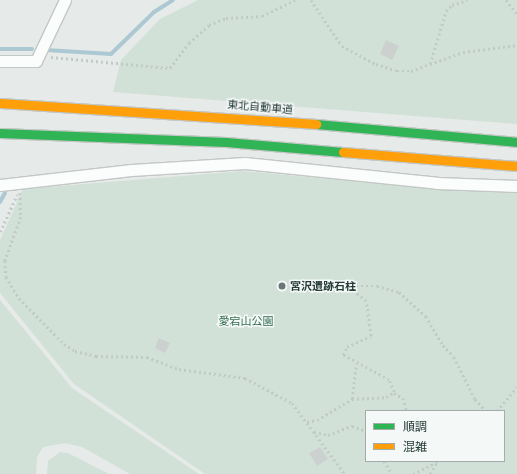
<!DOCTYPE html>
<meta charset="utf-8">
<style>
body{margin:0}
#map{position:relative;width:517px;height:474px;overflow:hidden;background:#e6eae8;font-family:"DM Sans","Noto Sans JP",sans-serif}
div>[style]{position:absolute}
.green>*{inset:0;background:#d1e1d8}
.stream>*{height:4px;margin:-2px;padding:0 2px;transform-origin:2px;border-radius:2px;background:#abc8d3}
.building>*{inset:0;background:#ccd1d0}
.path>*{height:2.5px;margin-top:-1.25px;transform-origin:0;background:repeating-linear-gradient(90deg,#c2cac8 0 2px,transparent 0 5px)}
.roads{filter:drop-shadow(1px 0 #c3c7c5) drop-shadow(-1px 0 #c3c7c5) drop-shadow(0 1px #c3c7c5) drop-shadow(0 -1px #c3c7c5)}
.street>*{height:11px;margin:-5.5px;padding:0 5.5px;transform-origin:5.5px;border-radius:5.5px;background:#fbfcfc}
.fast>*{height:9px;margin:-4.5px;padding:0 4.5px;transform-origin:4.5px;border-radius:4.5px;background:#30b455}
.slow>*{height:9px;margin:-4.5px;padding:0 4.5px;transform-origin:4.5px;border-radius:4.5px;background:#ff9f0a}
.dots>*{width:11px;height:11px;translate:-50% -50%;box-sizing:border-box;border:2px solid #f4f8f7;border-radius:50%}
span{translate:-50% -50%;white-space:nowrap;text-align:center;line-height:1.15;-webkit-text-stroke:3px #f4f8f7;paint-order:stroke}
.street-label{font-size:11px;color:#253b38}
.poi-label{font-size:11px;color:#253b38;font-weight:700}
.left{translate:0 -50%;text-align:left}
.park-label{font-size:11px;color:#346e53}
.legend{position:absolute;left:365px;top:410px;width:140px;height:52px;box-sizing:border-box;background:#f4f8f7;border:1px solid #a1acab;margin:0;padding:5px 7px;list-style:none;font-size:12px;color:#253b38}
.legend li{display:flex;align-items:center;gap:8px;height:20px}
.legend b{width:20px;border:1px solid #a1acab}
</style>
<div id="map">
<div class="green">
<i style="clip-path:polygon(198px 0,517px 0,517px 124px,113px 92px,121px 60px,160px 19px)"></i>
<i style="clip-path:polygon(evenodd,243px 171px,418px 187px,517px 190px,517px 474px,205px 474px,74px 384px,0 293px,0 240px,23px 189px,243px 171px,366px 411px,504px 411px,504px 461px,366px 461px,366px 411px)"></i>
<i style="clip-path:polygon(0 300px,72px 388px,199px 474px,130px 474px,82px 447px,65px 443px,43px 447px,37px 457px,36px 474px,0 474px)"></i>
<i style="clip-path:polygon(60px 452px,68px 453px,109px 474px,47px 474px,48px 461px)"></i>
</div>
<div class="stream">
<i style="left:0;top:49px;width:32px"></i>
<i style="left:46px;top:50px;width:65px;rotate:3.5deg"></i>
<i style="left:111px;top:54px;width:60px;rotate:-44.3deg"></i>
<i style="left:154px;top:12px;width:22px;rotate:-32deg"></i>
<i style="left:0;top:202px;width:10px;rotate:-61deg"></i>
</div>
<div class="building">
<i style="clip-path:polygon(386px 40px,399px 46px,392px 60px,380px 54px)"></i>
<i style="clip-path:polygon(159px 338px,170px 343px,165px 353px,155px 348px)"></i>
<i style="clip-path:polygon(320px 447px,328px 459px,317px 466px,309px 453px)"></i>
</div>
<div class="path">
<i style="left:311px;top:0;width:55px;rotate:56deg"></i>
<i style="left:342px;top:46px;width:38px;rotate:28deg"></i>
<i style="left:376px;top:64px;width:22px;rotate:18deg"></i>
<i style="left:397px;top:71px;width:14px"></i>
<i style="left:411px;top:71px;width:55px;rotate:-20.1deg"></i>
<i style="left:463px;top:52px;width:54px;rotate:-7.4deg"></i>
<i style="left:506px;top:0;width:18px;rotate:52deg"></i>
<i style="left:51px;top:57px;width:120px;rotate:5.3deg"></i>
<i style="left:170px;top:68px;width:31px;rotate:-53deg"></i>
<i style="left:189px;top:43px;width:27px;rotate:-42deg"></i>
<i style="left:209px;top:25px;width:18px;rotate:-22deg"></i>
<i style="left:226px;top:18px;width:36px;rotate:-3deg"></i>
<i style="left:262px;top:16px;width:37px;rotate:-26deg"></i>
<i style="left:430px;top:64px;width:55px;rotate:-73.2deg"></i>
<i style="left:446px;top:11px;width:8px;rotate:-45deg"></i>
<i style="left:452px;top:5px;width:16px;rotate:-18deg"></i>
<i style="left:20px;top:193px;width:24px;rotate:88deg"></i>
<i style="left:21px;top:217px;width:47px;rotate:110deg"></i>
<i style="left:5px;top:261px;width:16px;rotate:86deg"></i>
<i style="left:6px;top:277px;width:25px;rotate:58deg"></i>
<i style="left:19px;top:298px;width:64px;rotate:45.6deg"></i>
<i style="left:64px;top:344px;width:13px;rotate:32deg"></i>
<i style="left:75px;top:351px;width:22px;rotate:13deg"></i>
<i style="left:96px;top:356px;width:51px;rotate:1.1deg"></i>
<i style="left:147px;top:357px;width:34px;rotate:21deg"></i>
<i style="left:179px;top:369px;width:67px;rotate:7.8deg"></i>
<i style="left:245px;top:378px;width:53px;rotate:28deg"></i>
<i style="left:292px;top:403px;width:89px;rotate:53.3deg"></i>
<i style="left:0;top:232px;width:41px;rotate:-65.3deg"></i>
<i style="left:286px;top:286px;width:91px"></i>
<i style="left:377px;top:286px;width:23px;rotate:15deg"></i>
<i style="left:399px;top:292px;width:36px;rotate:42deg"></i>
<i style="left:426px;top:316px;width:34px;rotate:60deg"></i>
<i style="left:443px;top:345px;width:16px;rotate:47deg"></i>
<i style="left:454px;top:357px;width:47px;rotate:63.4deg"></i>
<i style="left:475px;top:399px;width:16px;rotate:47deg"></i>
<i style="left:394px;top:393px;width:10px;rotate:29deg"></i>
<i style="left:403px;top:398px;width:14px;rotate:73deg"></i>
<i style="left:352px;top:399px;width:35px;rotate:-83deg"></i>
<i style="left:497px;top:411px;width:31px;rotate:-50deg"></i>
<i style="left:307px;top:422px;width:10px;rotate:-11deg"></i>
<i style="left:317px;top:420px;width:41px;rotate:-31deg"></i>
<i style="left:352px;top:399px;width:34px;rotate:-3deg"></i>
<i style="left:386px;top:397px;width:9px;rotate:-32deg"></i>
<i style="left:394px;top:392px;width:13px;rotate:-113deg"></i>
<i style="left:389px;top:380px;width:52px;rotate:-151.5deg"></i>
<i style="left:343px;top:355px;width:9px;rotate:-63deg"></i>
<i style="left:347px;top:347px;width:26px;rotate:-25deg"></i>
<i style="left:371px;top:336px;width:35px;rotate:-98deg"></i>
<i style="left:366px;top:301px;width:22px;rotate:-141deg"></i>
<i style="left:314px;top:432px;width:14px;rotate:12deg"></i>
<i style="left:328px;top:435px;width:26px;rotate:-21deg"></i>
<i style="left:352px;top:426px;width:15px;rotate:20deg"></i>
<i style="left:384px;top:461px;width:15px;rotate:58deg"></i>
<i style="left:413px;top:474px;width:28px;rotate:-27deg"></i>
<i style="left:430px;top:474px;width:14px;rotate:-60deg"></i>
</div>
<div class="roads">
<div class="street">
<i style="left:0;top:61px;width:36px"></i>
<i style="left:36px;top:61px;width:68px;rotate:-64.6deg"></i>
<i style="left:0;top:185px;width:132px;rotate:-6.5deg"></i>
<i style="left:131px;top:170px;width:114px;rotate:-3.5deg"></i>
<i style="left:245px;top:163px;width:193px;rotate:5.9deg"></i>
<i style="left:437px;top:183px;width:80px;rotate:2.1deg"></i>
</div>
<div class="fast">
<i style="left:316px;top:124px;width:202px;rotate:5.1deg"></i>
<i style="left:0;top:133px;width:226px;rotate:2.3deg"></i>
<i style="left:226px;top:142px;width:117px;rotate:4.9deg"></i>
</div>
<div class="slow">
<i style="left:0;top:103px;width:317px;rotate:3.8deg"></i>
<i style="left:343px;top:152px;width:175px;rotate:4.6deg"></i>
</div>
</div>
<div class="dots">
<i style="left:282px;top:286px;background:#697876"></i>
</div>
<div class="street-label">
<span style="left:260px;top:107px;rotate:5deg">東北自動車道</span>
</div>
<div class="poi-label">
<span class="left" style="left:290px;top:286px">宮沢遺跡石柱</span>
</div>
<div class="park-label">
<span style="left:246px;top:321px">愛宕山公園</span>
</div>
<ul class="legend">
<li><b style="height:5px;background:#30b455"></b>順調</li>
<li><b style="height:5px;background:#ff9f0a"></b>混雑</li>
</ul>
</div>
